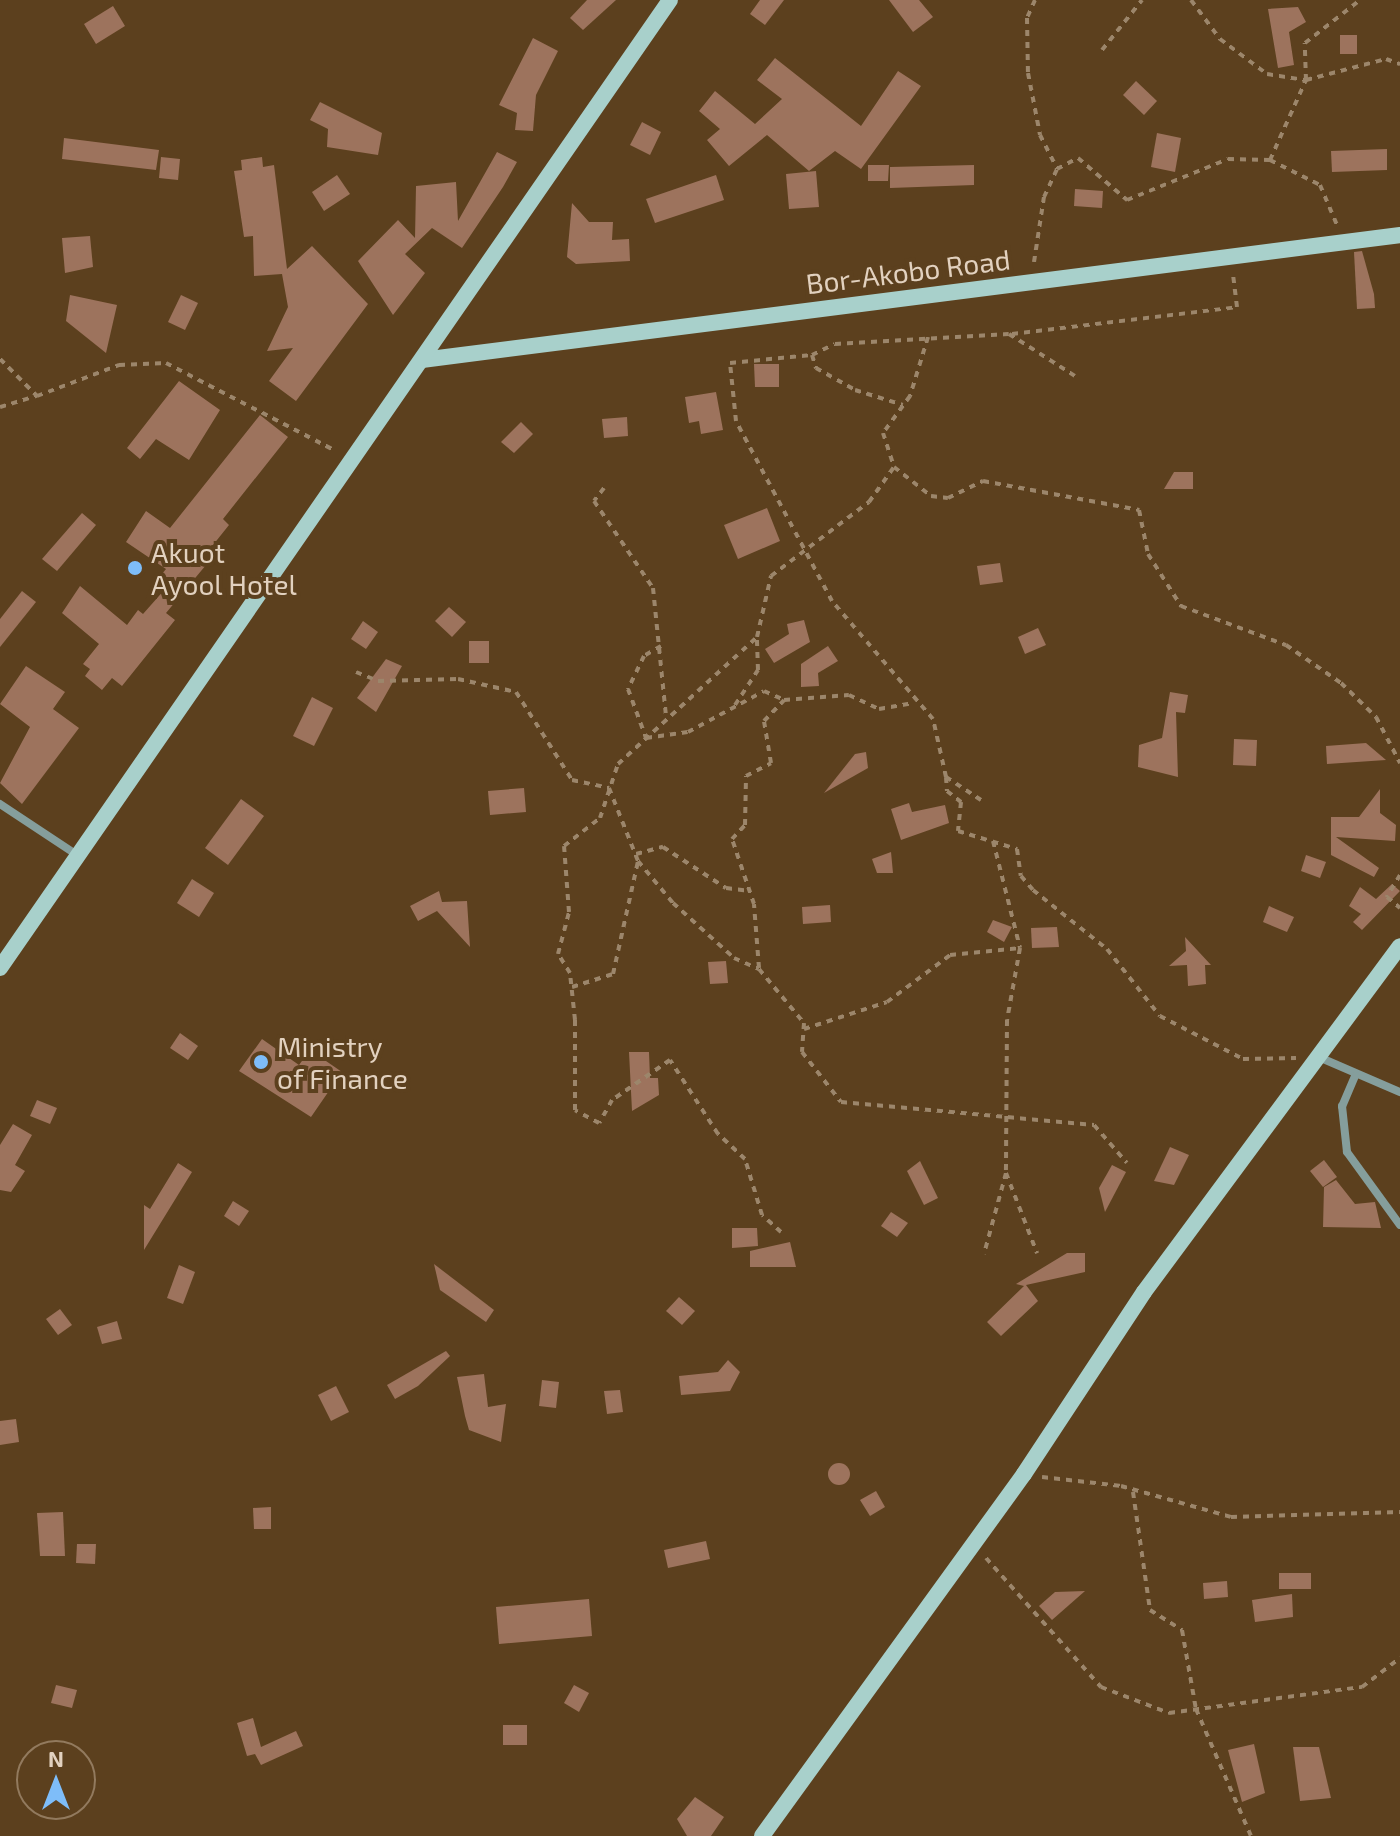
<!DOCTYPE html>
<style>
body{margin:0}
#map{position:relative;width:1400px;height:1836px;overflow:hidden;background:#5c401e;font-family:"Exo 2",sans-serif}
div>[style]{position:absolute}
.building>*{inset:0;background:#9d735d}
.round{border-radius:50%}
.path>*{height:4px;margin-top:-2px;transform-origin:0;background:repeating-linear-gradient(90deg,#9c866b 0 6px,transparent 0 12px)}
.street>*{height:8px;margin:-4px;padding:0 4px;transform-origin:4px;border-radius:4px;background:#859e9c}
.secondary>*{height:16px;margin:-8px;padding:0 8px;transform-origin:8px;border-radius:8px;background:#a8d0cb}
.dots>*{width:22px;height:22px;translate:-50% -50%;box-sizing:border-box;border:4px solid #5c401e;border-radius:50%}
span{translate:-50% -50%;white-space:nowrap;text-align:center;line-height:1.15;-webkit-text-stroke:8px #5c401e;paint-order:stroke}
.street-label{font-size:28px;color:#e2d1bf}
.poi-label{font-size:28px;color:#e2d1bf}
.left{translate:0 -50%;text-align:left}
.north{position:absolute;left:16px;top:1740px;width:80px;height:80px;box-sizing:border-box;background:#5c401e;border:2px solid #927a5e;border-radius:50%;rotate:0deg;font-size:22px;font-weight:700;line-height:32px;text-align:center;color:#e2d1bf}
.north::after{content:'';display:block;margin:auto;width:28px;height:36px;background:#7ebdf9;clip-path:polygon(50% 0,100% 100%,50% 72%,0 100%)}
</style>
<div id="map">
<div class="building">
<i style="clip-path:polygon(587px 0,616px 0,583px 30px,570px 18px)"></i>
<i style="clip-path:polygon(760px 0,784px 0,765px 25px,750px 14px)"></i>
<i style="clip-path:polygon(889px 0,919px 0,933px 17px,913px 32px)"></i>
<i style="clip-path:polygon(113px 6px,125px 26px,96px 44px,84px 24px)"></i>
<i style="clip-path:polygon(1298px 7px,1306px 22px,1289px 32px,1294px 65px,1278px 68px,1268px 9px)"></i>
<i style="clip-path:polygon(1340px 35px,1357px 35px,1357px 54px,1340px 54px)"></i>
<i style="clip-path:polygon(533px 38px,558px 51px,536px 95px,533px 131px,515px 130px,517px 113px,499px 105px)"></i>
<i style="clip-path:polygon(775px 58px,861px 126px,898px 71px,921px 86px,861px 169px,835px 151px,809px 171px,767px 135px,729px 166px,707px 140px,720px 129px,699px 111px,715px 91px,755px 124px,782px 99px,757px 80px)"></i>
<i style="clip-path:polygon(1136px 81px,1157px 101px,1144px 115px,1123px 95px)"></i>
<i style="clip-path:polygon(320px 102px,382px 133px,378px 155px,327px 147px,328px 129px,310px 120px)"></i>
<i style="clip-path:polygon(642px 122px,661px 132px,650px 155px,630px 145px)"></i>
<i style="clip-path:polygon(1157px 133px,1181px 138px,1175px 172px,1151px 167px)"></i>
<i style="clip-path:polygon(64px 138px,159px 150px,156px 170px,62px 159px)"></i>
<i style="clip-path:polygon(1387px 149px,1387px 170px,1332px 172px,1331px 151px)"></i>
<i style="clip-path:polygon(497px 152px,517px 162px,503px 187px,462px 248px,432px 228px,405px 254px,425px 273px,393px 315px,358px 261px,398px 220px,415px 238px,416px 186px,456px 182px,458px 221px)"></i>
<i style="clip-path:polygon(161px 157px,180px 159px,178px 180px,159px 178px)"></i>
<i style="clip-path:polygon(262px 157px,263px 167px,274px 165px,287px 269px,312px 246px,368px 304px,296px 401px,269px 381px,293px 348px,267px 351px,288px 307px,282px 274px,254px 276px,253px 236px,244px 237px,234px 171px,242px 170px,241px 160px)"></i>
<i style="clip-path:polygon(868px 165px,889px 165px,888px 181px,868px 181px)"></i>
<i style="clip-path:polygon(974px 165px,974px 185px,890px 188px,890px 167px)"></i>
<i style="clip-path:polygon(816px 171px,819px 207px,789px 209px,786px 174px)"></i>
<i style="clip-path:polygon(337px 175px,350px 194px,324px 211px,312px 192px)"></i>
<i style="clip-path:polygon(716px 175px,724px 200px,655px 223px,646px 199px)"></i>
<i style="clip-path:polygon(1075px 189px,1103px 191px,1102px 208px,1074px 206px)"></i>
<i style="clip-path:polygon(572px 203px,589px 222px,613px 222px,612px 240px,629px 239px,630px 261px,576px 264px,567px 257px)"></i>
<i style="clip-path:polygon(90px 236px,93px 267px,65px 273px,62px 238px)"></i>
<i style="clip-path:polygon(1362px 251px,1374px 294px,1375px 308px,1357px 309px,1354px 252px)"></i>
<i style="clip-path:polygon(70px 295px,117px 305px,106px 353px,66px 321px)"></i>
<i style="clip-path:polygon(181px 295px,198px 303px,185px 330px,168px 322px)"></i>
<i style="clip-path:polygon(754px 364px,779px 364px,779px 387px,755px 387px)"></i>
<i style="clip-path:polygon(179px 381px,220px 410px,189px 460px,156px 439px,140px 459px,127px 448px)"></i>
<i style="clip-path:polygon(716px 392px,723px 430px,701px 434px,699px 421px,689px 423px,685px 397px)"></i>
<i style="clip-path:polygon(260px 415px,288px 437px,223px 519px,229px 525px,201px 560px,206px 565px,166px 613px,175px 620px,122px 686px,112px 678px,102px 690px,85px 676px,90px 669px,83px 664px,99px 644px,62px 613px,80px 586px,127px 625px,138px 610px,143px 614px,166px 588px,157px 580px,166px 569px,126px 542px,146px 511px,170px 528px)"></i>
<i style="clip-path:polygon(627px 417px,628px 436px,604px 438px,602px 419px)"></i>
<i style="clip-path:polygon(521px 422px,533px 434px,514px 453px,501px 442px)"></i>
<i style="clip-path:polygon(1174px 472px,1193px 472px,1193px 489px,1164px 489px)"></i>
<i style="clip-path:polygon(767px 508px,780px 541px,738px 559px,724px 525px)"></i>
<i style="clip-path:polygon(82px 513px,96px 525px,57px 571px,42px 559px)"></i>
<i style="clip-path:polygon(1000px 563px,1003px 582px,980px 585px,977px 566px)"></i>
<i style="clip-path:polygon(22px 591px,36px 602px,0 647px,0 619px)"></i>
<i style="clip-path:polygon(449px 607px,466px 622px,452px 637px,435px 621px)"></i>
<i style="clip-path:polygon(804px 620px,810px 642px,774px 663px,765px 649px,789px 634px,787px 624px)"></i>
<i style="clip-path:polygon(363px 621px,378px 632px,366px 649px,351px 639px)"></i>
<i style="clip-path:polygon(1038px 628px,1046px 645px,1025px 654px,1018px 637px)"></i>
<i style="clip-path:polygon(469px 641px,489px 641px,489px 663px,469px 663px)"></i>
<i style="clip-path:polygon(828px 646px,838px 661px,818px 673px,819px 686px,801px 687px,801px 664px)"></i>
<i style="clip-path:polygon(386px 659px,402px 666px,376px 712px,357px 698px)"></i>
<i style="clip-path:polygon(26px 666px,65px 692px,53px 709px,79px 728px,22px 804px,0 783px,30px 727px,0 704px)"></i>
<i style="clip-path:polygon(1170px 692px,1188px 695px,1185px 713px,1176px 712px,1178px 777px,1138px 767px,1139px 745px,1162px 738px)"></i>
<i style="clip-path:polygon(312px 697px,333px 708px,314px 746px,293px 736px)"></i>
<i style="clip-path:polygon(1234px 739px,1257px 740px,1256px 766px,1233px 765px)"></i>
<i style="clip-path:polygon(1366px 743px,1386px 760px,1327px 764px,1326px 746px)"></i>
<i style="clip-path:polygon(866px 752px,868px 768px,824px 793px,855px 754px)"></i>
<i style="clip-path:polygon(524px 788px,526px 812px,490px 815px,488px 791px)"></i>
<i style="clip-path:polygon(1380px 789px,1380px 813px,1396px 825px,1395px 841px,1336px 837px,1379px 868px,1374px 877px,1331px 855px,1331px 817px,1359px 817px)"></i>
<i style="clip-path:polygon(241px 799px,264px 816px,228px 865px,205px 848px)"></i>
<i style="clip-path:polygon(909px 803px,912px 812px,945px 805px,949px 823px,901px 840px,891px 809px)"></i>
<i style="clip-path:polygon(891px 852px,893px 873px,877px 873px,872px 859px)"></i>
<i style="clip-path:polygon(1306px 855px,1326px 862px,1320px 878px,1301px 871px)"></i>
<i style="clip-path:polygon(192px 879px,214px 893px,199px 917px,177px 903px)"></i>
<i style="clip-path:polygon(1392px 884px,1400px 891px,1362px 930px,1353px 922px,1361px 914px,1349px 906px,1360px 887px,1376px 899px)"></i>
<i style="clip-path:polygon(439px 891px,442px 902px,467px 901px,470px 947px,437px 911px,418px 921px,410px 906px)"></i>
<i style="clip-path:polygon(830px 905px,831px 922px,803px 924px,802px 907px)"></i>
<i style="clip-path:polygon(1269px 906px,1294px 917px,1287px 932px,1263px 922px)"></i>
<i style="clip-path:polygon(993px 920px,1012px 927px,1004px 942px,987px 932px)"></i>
<i style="clip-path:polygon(1057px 927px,1059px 947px,1032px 948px,1031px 928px)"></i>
<i style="clip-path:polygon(1185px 937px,1211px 965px,1205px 965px,1206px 984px,1188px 986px,1187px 965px,1169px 966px,1186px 951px)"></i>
<i style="clip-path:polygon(726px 961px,728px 983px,710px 984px,708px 962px)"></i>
<i style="clip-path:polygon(180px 1033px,198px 1046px,188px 1060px,170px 1048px)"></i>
<i style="clip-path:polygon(262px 1039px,299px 1065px,310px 1050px,342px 1072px,311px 1117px,239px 1071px)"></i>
<i style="clip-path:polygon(629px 1052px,649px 1052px,650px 1078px,658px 1078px,659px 1095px,632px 1111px)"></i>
<i style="clip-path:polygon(37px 1100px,57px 1108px,50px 1124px,30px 1116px)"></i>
<i style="clip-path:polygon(13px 1124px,32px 1135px,15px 1165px,25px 1171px,11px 1192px,0 1190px,0 1145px)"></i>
<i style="clip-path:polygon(1170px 1147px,1189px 1155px,1174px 1185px,1154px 1181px)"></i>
<i style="clip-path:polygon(1324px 1160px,1337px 1177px,1323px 1187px,1310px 1171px)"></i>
<i style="clip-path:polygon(920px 1161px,938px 1198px,924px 1205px,907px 1171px)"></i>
<i style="clip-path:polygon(178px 1163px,192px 1172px,144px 1250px,144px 1205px,150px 1209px)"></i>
<i style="clip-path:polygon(1112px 1165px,1126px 1172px,1105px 1212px,1099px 1188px)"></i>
<i style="clip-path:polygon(1336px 1180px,1355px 1204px,1375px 1202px,1381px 1228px,1323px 1227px,1324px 1187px)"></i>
<i style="clip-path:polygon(233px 1201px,249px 1211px,239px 1226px,224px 1216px)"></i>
<i style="clip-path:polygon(891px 1212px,908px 1223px,897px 1237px,881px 1226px)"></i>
<i style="clip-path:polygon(732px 1228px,757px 1228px,758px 1246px,732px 1248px)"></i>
<i style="clip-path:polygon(790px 1242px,796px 1267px,750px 1267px,750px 1251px)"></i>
<i style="clip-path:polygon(1067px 1253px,1085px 1253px,1085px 1272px,1026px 1285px,1038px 1301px,1001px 1336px,987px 1322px,1024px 1286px,1016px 1284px)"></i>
<i style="clip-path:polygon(434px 1264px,494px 1310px,486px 1322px,440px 1290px)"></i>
<i style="clip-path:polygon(179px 1265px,195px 1272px,183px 1304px,167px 1298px)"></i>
<i style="clip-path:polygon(679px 1297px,695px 1311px,682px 1325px,666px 1311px)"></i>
<i style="clip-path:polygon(60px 1309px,72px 1325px,58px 1335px,46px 1319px)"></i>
<i style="clip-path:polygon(117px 1321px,122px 1339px,102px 1344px,97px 1327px)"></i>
<i style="clip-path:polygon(446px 1351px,450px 1356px,418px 1386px,395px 1399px,387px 1385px)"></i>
<i style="clip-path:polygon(728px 1360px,740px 1372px,730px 1391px,681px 1395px,679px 1376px,718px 1372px)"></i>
<i style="clip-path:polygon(484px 1374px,488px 1407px,506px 1404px,501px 1442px,469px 1430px,465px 1416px,457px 1377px)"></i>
<i style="clip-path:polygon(542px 1380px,559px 1382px,556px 1408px,539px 1406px)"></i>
<i style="clip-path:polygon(336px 1386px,349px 1412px,331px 1421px,318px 1395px)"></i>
<i style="clip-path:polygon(620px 1390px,623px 1412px,607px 1414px,604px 1391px)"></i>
<i style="clip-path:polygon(16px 1419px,19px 1442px,0 1445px,0 1421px)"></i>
<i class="round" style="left:828px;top:1463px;width:22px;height:22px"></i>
<i style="clip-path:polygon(876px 1491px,885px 1507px,870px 1516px,860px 1500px)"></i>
<i style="clip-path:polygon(271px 1507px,271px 1529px,254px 1529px,253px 1508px)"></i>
<i style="clip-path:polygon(63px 1512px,65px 1556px,40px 1556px,37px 1513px)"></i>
<i style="clip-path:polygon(706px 1541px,710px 1559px,668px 1568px,664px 1550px)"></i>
<i style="clip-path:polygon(77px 1544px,96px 1544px,95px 1564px,76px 1563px)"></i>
<i style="clip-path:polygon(1279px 1573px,1311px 1573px,1311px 1589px,1279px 1589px)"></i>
<i style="clip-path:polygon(1227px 1581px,1228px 1597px,1204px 1599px,1203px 1583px)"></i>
<i style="clip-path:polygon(1085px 1591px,1052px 1620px,1039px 1606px,1055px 1592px)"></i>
<i style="clip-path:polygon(1292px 1594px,1293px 1617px,1255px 1622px,1252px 1600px)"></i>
<i style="clip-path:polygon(589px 1599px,592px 1636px,499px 1644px,496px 1607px)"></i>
<i style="clip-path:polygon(56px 1685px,77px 1690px,72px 1708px,51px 1703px)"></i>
<i style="clip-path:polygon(574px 1685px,589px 1693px,579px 1712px,564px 1703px)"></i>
<i style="clip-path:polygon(253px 1718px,261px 1747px,296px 1731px,303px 1746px,261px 1765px,255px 1754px,247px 1756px,237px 1723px)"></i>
<i style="clip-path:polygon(503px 1725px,527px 1725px,527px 1745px,503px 1745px)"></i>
<i style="clip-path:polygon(1254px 1744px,1265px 1793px,1242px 1802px,1228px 1750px)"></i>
<i style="clip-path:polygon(1293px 1747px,1319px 1747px,1331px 1798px,1300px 1801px)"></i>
<i style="clip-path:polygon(695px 1797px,724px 1817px,711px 1836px,687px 1836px,677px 1819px)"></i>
</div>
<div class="path">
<i style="left:1035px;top:0;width:20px;rotate:114deg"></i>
<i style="left:1027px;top:18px;width:55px;rotate:89deg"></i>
<i style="left:1028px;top:73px;width:63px;rotate:79deg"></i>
<i style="left:1040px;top:135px;width:38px;rotate:63deg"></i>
<i style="left:1191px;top:0;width:49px;rotate:53.4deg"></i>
<i style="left:1220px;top:39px;width:59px;rotate:36.7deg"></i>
<i style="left:1267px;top:74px;width:39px;rotate:9deg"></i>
<i style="left:1306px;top:80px;width:83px;rotate:-14.7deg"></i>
<i style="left:1386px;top:59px;width:15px;rotate:20deg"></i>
<i style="left:1102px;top:50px;width:64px;rotate:-51.3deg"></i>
<i style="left:1270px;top:160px;width:56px;rotate:26.6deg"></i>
<i style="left:1320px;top:185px;width:43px;rotate:67deg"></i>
<i style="left:1034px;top:262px;width:66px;rotate:-81.3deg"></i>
<i style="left:1044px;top:197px;width:31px;rotate:-65deg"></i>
<i style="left:1057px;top:169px;width:24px;rotate:-28deg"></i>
<i style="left:1078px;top:158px;width:65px;rotate:40.6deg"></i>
<i style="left:1127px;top:200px;width:109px;rotate:-22.1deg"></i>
<i style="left:1228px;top:159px;width:42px;rotate:1.4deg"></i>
<i style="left:1270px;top:160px;width:88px;rotate:-65.8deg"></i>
<i style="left:1306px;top:80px;width:37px;rotate:-92deg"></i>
<i style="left:1305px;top:43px;width:70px;rotate:-38deg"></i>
<i style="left:1012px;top:334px;width:227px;rotate:-6.8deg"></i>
<i style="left:1237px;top:307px;width:32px;rotate:-97deg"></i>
<i style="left:928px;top:337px;width:62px;rotate:107deg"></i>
<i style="left:910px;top:396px;width:46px;rotate:126.1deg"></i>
<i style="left:883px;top:433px;width:36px;rotate:72deg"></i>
<i style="left:894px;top:467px;width:47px;rotate:38.1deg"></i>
<i style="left:931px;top:496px;width:17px;rotate:7deg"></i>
<i style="left:948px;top:498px;width:39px;rotate:-26deg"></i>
<i style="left:983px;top:481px;width:159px;rotate:10.5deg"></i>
<i style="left:1139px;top:510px;width:45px;rotate:78.4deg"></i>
<i style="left:1148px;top:554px;width:62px;rotate:57.6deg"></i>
<i style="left:1181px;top:606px;width:112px;rotate:20.4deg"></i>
<i style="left:1286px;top:645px;width:67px;rotate:34.6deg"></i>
<i style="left:1341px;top:683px;width:49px;rotate:44.2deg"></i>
<i style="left:1376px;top:717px;width:52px;rotate:62.4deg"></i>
<i style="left:812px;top:355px;width:14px;rotate:73deg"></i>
<i style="left:816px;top:368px;width:45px;rotate:29.4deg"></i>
<i style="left:855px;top:390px;width:50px;rotate:17.4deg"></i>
<i style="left:0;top:359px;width:52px;rotate:45deg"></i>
<i style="left:37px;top:396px;width:88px;rotate:-20.7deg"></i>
<i style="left:119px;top:365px;width:47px;rotate:-2.4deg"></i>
<i style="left:166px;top:363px;width:191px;rotate:27.4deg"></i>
<i style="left:0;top:407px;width:39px;rotate:-17deg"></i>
<i style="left:604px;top:488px;width:16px;rotate:128deg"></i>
<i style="left:594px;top:501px;width:105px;rotate:55.9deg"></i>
<i style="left:653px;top:588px;width:130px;rotate:84.2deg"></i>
<i style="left:661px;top:646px;width:20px;rotate:150deg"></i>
<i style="left:644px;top:656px;width:37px;rotate:116deg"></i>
<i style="left:628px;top:689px;width:52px;rotate:69.8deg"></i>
<i style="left:646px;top:738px;width:42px;rotate:-8.1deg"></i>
<i style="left:688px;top:732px;width:86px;rotate:-28.3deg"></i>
<i style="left:764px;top:691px;width:22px;rotate:24deg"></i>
<i style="left:784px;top:700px;width:65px;rotate:-4.4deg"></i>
<i style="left:849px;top:695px;width:33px;rotate:25deg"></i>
<i style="left:879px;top:709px;width:35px;rotate:-10deg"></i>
<i style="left:356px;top:672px;width:24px;rotate:22deg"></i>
<i style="left:378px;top:681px;width:80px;rotate:-1.4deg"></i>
<i style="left:458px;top:679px;width:59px;rotate:12.6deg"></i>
<i style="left:516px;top:692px;width:104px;rotate:57.5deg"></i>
<i style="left:572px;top:780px;width:38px;rotate:12deg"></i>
<i style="left:609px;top:788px;width:79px;rotate:68.3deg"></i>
<i style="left:638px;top:861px;width:55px;rotate:50.2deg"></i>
<i style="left:673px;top:903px;width:82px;rotate:42deg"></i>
<i style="left:734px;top:958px;width:27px;rotate:24deg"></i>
<i style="left:759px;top:969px;width:70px;rotate:50.2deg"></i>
<i style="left:804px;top:1023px;width:29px;rotate:94deg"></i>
<i style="left:802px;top:1052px;width:63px;rotate:52deg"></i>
<i style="left:841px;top:1102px;width:254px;rotate:5.2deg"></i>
<i style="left:1094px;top:1125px;width:50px;rotate:49deg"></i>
<i style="left:735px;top:705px;width:42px;rotate:-56.7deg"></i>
<i style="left:758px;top:670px;width:33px;rotate:-92deg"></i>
<i style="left:946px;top:777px;width:14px;rotate:86deg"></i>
<i style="left:947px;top:791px;width:18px;rotate:38deg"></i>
<i style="left:961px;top:802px;width:29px;rotate:96deg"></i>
<i style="left:958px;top:831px;width:62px;rotate:17deg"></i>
<i style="left:1017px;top:849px;width:27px;rotate:82deg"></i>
<i style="left:1021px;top:876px;width:18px;rotate:49deg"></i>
<i style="left:1033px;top:890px;width:95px;rotate:38.6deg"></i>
<i style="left:1107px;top:949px;width:85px;rotate:51.7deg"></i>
<i style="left:1160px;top:1016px;width:93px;rotate:27.4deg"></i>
<i style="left:1243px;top:1059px;width:53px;rotate:-1.1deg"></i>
<i style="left:981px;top:800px;width:42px;rotate:-146.7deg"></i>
<i style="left:946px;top:777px;width:59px;rotate:-102.6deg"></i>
<i style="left:933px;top:719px;width:155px;rotate:-130.6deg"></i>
<i style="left:832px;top:601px;width:204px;rotate:-118.1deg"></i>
<i style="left:736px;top:421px;width:58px;rotate:-95.9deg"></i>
<i style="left:730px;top:363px;width:82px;rotate:-5.6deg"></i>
<i style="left:812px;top:355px;width:25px;rotate:-26deg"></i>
<i style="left:835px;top:344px;width:174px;rotate:-3.3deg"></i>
<i style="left:1009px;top:334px;width:78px;rotate:32.5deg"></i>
<i style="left:993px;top:841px;width:110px;rotate:75.8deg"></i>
<i style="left:636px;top:854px;width:28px;rotate:-15deg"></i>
<i style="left:663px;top:847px;width:75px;rotate:33.1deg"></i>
<i style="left:726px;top:888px;width:24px;rotate:7deg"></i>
<i style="left:1400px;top:875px;width:26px;rotate:121deg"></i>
<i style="left:1387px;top:897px;width:17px;rotate:40deg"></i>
<i style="left:759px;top:968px;width:64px;rotate:-94.5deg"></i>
<i style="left:754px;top:904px;width:69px;rotate:-108.7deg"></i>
<i style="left:732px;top:839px;width:19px;rotate:-47deg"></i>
<i style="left:745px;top:825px;width:49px;rotate:-88.8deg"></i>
<i style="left:746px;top:776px;width:28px;rotate:-27deg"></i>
<i style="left:771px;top:763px;width:43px;rotate:-99.5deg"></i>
<i style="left:764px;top:721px;width:29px;rotate:-46deg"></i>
<i style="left:572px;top:987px;width:43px;rotate:-17.6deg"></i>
<i style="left:613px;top:974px;width:116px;rotate:-77.5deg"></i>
<i style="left:804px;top:1029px;width:87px;rotate:-18deg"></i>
<i style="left:887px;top:1002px;width:79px;rotate:-36.7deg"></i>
<i style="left:950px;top:955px;width:70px;rotate:-5.7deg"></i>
<i style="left:1020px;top:948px;width:73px;rotate:100.2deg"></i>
<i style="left:1007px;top:1020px;width:153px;rotate:90.4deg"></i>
<i style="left:1006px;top:1173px;width:84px;rotate:105.2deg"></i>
<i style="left:1006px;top:1173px;width:86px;rotate:68.8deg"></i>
<i style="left:781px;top:1232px;width:25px;rotate:-138deg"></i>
<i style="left:762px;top:1215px;width:59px;rotate:-106.9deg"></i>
<i style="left:745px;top:1159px;width:37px;rotate:-137deg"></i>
<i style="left:718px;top:1134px;width:88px;rotate:-123deg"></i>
<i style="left:670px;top:1060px;width:70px;rotate:145.4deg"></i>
<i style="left:612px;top:1100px;width:26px;rotate:119deg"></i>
<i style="left:599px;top:1123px;width:27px;rotate:-152deg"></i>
<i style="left:575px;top:1110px;width:90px;rotate:-90deg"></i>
<i style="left:575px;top:1020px;width:47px;rotate:-96.1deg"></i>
<i style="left:570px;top:973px;width:22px;rotate:-122deg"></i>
<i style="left:558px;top:954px;width:43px;rotate:-75.3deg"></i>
<i style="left:569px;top:912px;width:66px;rotate:-94.3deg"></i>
<i style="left:564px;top:846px;width:46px;rotate:-37.9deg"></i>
<i style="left:600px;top:818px;width:57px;rotate:-71.6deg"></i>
<i style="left:618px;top:764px;width:188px;rotate:-42.4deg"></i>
<i style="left:757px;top:637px;width:63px;rotate:-77.1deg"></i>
<i style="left:771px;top:576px;width:123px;rotate:-37.1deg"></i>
<i style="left:869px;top:502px;width:43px;rotate:-54.5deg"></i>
<i style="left:1042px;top:1477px;width:80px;rotate:6.5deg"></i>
<i style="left:1121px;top:1486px;width:114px;rotate:15.7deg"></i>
<i style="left:1231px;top:1517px;width:169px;rotate:-1.7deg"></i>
<i style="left:1133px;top:1492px;width:119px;rotate:81.8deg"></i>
<i style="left:1150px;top:1610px;width:38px;rotate:32deg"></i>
<i style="left:1182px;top:1630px;width:80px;rotate:80deg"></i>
<i style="left:1196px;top:1709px;width:138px;rotate:66.6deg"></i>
<i style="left:986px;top:1558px;width:173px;rotate:48.3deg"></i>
<i style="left:1101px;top:1687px;width:73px;rotate:20.9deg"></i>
<i style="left:1169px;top:1713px;width:195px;rotate:-7.7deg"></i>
<i style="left:1362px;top:1687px;width:48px;rotate:-37.3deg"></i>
</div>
<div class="street">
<i style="left:0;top:804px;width:92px;rotate:33.5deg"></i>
<i style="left:1321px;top:1058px;width:86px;rotate:23.3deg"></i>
<i style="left:1355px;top:1076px;width:33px;rotate:113deg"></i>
<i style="left:1342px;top:1106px;width:46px;rotate:83.8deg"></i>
<i style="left:1347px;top:1152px;width:90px;rotate:54deg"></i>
</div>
<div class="secondary">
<i style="left:422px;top:360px;width:986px;rotate:-7.28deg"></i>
<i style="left:0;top:968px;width:1177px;rotate:-55.31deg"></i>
<i style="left:762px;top:1836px;width:447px;rotate:-54.1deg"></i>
<i style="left:1024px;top:1474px;width:218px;rotate:-56.6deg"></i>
<i style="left:1144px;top:1292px;width:430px;rotate:-53.5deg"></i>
</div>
<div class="dots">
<i style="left:135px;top:568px;background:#7ebdf9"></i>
<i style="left:261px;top:1062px;background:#7ebdf9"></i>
</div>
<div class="street-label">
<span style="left:908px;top:271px;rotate:-7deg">Bor-Akobo Road</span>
</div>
<div class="poi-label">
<span class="left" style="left:151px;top:568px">Akuot<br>Ayool Hotel</span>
<span class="left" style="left:277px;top:1062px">Ministry<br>of Finance</span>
</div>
<div class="north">N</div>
</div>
